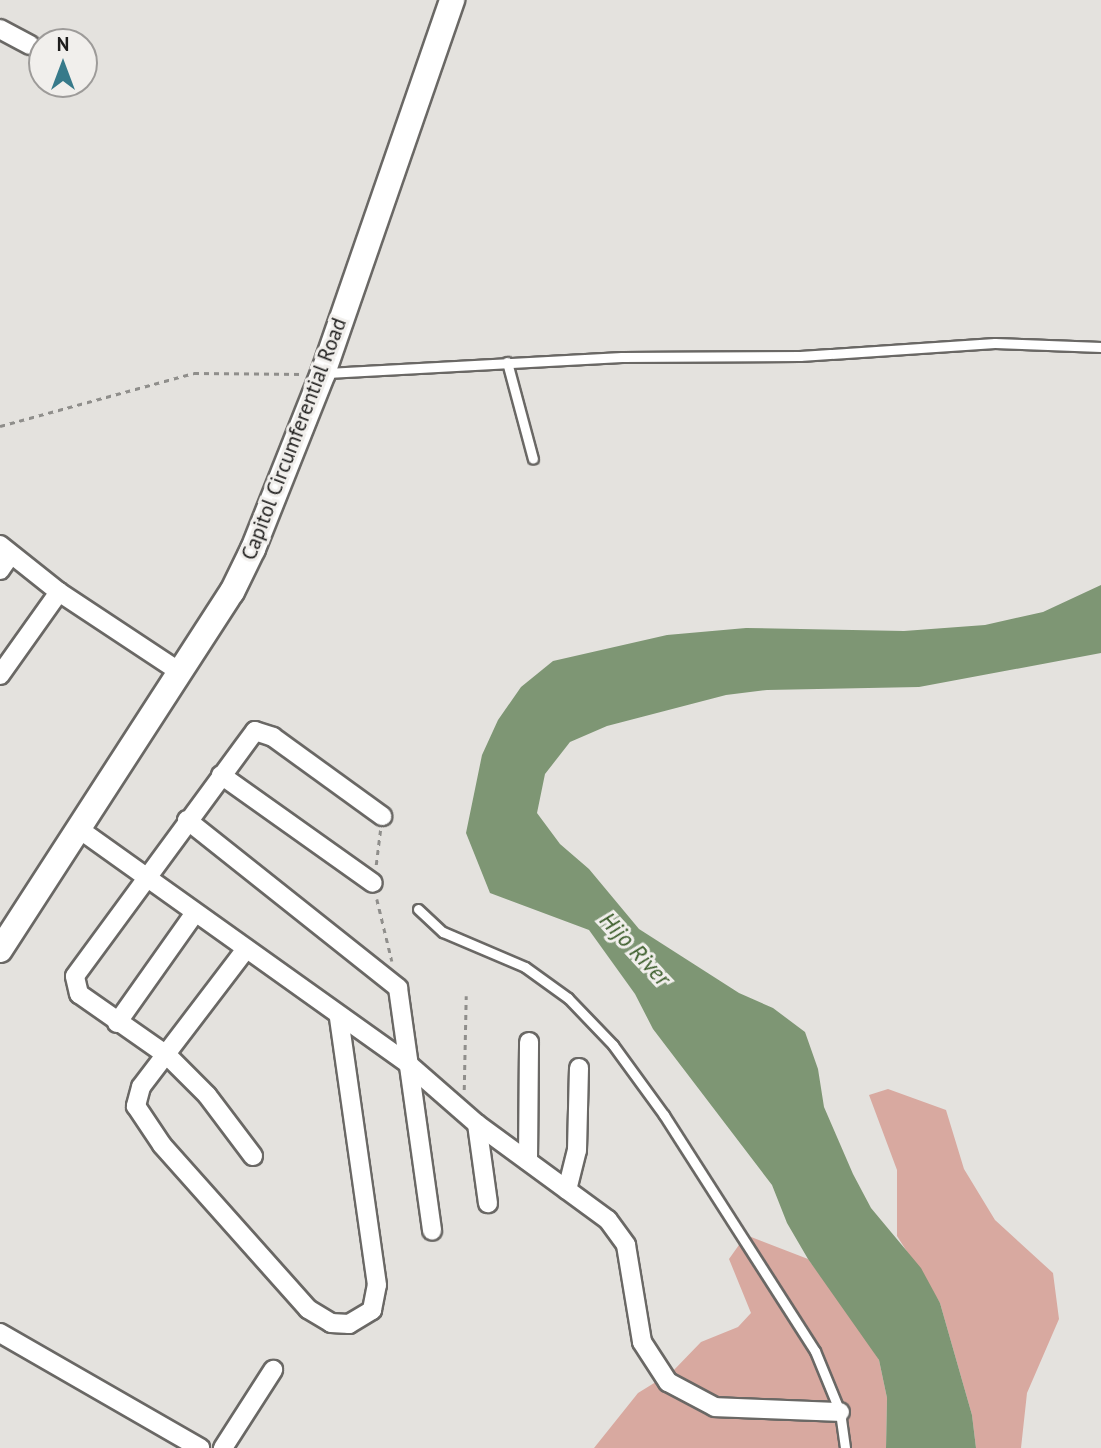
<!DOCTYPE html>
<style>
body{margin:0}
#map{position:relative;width:1101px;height:1448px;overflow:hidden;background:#e4e2de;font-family:"PT Sans",sans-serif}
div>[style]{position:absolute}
.green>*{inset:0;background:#d8a9a0}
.water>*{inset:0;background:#7e9674}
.path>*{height:2.5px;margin-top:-1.25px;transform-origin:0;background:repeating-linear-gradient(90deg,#8f8e8b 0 5px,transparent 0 10px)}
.roads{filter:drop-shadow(2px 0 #6a6865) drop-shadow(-2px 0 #6a6865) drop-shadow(0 2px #6a6865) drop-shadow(0 -2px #6a6865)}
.service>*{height:9px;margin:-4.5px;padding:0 4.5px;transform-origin:4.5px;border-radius:4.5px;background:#fff}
.minor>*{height:18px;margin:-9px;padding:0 9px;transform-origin:9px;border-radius:9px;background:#fff}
.secondary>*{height:24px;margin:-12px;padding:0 12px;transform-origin:12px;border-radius:12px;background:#fff}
span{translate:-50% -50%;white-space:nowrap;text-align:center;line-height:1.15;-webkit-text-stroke:6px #f1efec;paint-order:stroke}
.street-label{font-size:21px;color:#1e1d1c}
.water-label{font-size:23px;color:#395b28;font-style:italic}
.north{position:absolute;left:28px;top:28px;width:70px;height:70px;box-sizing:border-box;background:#f1efec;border:2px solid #9d9b99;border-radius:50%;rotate:0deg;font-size:19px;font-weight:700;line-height:28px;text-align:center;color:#1e1d1c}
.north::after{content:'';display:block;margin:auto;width:24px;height:32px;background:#377a8a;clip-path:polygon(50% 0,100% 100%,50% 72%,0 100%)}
</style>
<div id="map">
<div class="green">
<i style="clip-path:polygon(888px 1089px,946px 1110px,964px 1169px,995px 1220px,1053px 1273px,1059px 1319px,1027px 1393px,1021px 1448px,976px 1448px,972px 1415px,940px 1303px,897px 1236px,897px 1170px,869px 1095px)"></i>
<i style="clip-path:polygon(746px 1235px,808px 1259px,857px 1324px,879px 1360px,887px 1398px,886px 1448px,594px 1448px,638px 1393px,672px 1372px,701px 1342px,738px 1327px,751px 1313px,729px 1259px)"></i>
</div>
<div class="water">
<i style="clip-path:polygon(1101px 585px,1101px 653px,919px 687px,767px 690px,726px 695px,607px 726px,570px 742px,545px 774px,537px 813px,560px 844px,589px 869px,639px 929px,739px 993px,773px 1008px,805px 1032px,818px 1069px,824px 1107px,853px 1174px,871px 1208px,921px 1268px,940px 1303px,972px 1415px,976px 1448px,886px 1448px,887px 1398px,879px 1360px,808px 1259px,787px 1223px,772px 1185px,653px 1029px,635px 994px,589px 930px,490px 893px,466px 833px,482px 755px,498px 720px,521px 687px,553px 661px,667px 635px,746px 628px,904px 631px,985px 625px,1043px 612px)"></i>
</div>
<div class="path">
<i style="left:0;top:426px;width:201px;rotate:-15.3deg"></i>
<i style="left:194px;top:373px;width:108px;rotate:0.5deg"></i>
<i style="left:376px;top:865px;width:35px;rotate:-83deg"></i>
<i style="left:377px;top:899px;width:64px;rotate:76.4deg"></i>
<i style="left:464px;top:1090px;width:94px;rotate:-88.8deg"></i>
</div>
<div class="roads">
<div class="service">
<i style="left:507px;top:362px;width:100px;rotate:75deg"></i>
<i style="left:327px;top:373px;width:295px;rotate:-3.1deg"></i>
<i style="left:622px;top:357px;width:178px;rotate:-0.3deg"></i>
<i style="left:800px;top:356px;width:195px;rotate:-3.8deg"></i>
<i style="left:995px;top:343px;width:106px;rotate:2.2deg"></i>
<i style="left:418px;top:909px;width:34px;rotate:43deg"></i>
<i style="left:443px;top:932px;width:89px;rotate:23.1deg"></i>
<i style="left:525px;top:967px;width:53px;rotate:35.8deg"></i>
<i style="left:568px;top:998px;width:65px;rotate:46.2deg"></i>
<i style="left:613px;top:1045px;width:87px;rotate:53.9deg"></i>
<i style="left:664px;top:1115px;width:280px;rotate:57.4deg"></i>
<i style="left:815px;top:1351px;width:66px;rotate:67.7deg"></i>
<i style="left:840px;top:1412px;width:36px;rotate:82deg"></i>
</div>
<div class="minor">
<i style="left:0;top:29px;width:34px;rotate:28deg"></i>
<i style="left:0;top:545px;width:75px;rotate:38.5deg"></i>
<i style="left:59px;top:592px;width:145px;rotate:33.5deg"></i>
<i style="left:0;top:570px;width:19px;rotate:-55deg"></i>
<i style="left:0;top:675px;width:102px;rotate:-54.6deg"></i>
<i style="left:221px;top:775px;width:186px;rotate:35.4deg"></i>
<i style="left:187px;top:820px;width:270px;rotate:38.5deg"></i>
<i style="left:398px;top:988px;width:245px;rotate:82deg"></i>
<i style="left:79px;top:829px;width:403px;rotate:35.5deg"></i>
<i style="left:407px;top:1063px;width:93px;rotate:41.1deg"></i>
<i style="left:477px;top:1124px;width:162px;rotate:36.2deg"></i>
<i style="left:608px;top:1220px;width:31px;rotate:54deg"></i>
<i style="left:626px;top:1245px;width:98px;rotate:80.6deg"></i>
<i style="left:642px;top:1342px;width:48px;rotate:57deg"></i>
<i style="left:668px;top:1382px;width:53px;rotate:28deg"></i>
<i style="left:715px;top:1407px;width:125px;rotate:2.3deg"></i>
<i style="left:246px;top:949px;width:173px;rotate:127.3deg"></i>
<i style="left:141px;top:1087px;width:20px;rotate:105deg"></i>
<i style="left:136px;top:1106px;width:47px;rotate:56.3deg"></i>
<i style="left:162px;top:1145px;width:220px;rotate:48.3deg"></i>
<i style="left:308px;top:1309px;width:27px;rotate:31deg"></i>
<i style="left:331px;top:1323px;width:18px;rotate:3deg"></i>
<i style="left:349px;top:1324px;width:27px;rotate:-31deg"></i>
<i style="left:372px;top:1310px;width:25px;rotate:-79deg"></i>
<i style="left:377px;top:1285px;width:271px;rotate:-98.1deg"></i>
<i style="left:117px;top:1023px;width:135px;rotate:-54.7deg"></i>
<i style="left:477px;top:1124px;width:80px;rotate:82.1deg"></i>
<i style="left:253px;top:1156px;width:76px;rotate:-127deg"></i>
<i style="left:207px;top:1095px;width:55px;rotate:-135deg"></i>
<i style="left:168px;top:1056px;width:108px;rotate:-145.1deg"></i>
<i style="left:79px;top:994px;width:18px;rotate:-103deg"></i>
<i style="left:75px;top:976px;width:304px;rotate:-53.7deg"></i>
<i style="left:255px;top:731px;width:19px;rotate:18deg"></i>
<i style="left:273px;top:737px;width:135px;rotate:35.9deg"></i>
<i style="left:528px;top:1161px;width:119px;rotate:-89.5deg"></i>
<i style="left:567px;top:1190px;width:41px;rotate:-76deg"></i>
<i style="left:577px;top:1150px;width:82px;rotate:-88.6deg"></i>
<i style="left:0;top:1333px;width:231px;rotate:29.9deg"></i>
<i style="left:223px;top:1448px;width:93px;rotate:-57.3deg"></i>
</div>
<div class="secondary">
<i style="left:0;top:950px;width:427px;rotate:-57.1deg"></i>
<i style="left:232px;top:592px;width:48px;rotate:-64deg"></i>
<i style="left:253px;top:549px;width:189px;rotate:-68.3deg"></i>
<i style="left:323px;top:373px;width:395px;rotate:-70.9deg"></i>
</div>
</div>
<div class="street-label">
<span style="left:294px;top:439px;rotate:-69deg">Capitol Circumferential Road</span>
</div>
<div class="water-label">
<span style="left:635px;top:949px;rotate:47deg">Hijo River</span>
</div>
<div class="north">N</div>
</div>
